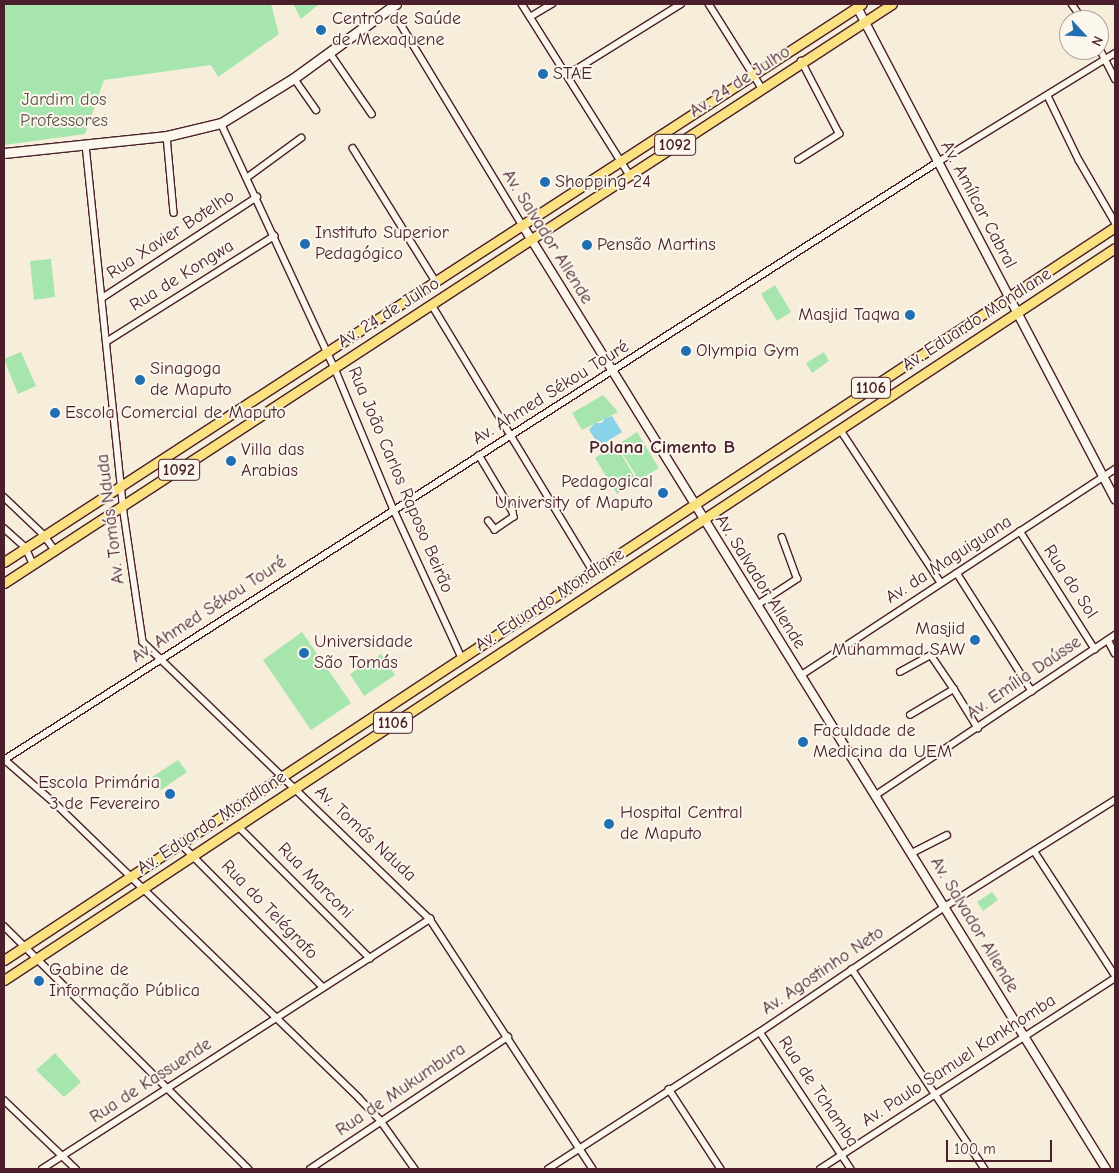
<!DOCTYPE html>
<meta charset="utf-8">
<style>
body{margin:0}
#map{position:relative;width:1119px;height:1173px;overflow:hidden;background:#f7eddb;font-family:"Comic Neue",sans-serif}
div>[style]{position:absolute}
.green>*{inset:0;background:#a6e6ae}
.water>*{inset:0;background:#89d3ea}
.roads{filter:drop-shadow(1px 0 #4a1f2b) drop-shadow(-1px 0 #4a1f2b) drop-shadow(0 1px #4a1f2b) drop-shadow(0 -1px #4a1f2b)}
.minor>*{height:5.5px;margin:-2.75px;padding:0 2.75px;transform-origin:2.75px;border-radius:2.75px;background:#fbf7ec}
.tertiary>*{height:8px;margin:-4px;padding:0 4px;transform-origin:4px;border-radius:4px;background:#fbf7ec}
.secondary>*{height:9px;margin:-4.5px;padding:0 4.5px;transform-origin:4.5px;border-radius:4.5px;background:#fbf7ec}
.primary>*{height:9px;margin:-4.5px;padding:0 4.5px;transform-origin:4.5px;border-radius:4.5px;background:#fae181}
.dots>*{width:14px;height:14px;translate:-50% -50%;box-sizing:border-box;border:2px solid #fbf7ec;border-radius:50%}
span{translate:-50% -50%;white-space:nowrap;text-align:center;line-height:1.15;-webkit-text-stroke:4px #fbf7ec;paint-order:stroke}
.shield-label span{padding:1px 4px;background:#fbf7ec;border:1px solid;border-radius:4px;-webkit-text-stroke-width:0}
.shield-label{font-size:16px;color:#4a1f2b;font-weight:700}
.poi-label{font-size:18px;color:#4a1f2b}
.left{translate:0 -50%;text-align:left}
.right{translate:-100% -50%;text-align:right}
.street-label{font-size:18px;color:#4a1f2b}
.park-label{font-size:18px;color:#61514c}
.neighbourhood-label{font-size:19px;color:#4a1f2b;font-weight:700}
.frame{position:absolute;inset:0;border:5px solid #4a1f2b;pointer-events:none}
.north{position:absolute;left:1059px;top:10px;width:50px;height:50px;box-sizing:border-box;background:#fbf7ec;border:1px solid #b4a19f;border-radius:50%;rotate:115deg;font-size:14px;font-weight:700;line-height:20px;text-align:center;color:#4a1f2b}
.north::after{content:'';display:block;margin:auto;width:18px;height:22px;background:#1f6fb2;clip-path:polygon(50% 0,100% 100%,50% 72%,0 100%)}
.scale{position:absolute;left:946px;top:1140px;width:106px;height:22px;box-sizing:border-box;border:2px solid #4a1f2b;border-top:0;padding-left:6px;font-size:15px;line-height:18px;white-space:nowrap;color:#4a1f2b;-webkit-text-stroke:4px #fbf7ec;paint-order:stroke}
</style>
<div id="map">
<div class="green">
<i style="clip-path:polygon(4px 4px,271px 4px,279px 34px,218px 77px,211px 65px,104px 80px,85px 134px,4px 145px)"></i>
<i style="clip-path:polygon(293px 4px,319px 4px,301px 19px)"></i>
<i style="clip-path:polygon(51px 259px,55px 297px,34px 300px,30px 261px)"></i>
<i style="clip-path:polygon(775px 285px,791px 312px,777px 321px,761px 294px)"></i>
<i style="clip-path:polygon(21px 352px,36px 386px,18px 394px,4px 359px)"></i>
<i style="clip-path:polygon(824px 352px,829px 361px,812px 373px,806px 363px)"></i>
<i style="clip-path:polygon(603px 395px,618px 412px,582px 430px,572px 413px)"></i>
<i style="clip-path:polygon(637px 432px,659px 468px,639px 480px,617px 445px)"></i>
<i style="clip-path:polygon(616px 445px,637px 481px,617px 494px,595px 458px)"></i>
<i style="clip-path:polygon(302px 632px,351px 703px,311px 730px,263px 660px)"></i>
<i style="clip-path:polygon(381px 654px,395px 675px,364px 696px,350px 674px)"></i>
<i style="clip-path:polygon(178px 760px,187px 772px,161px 790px,152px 777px)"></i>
<i style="clip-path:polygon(992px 892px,998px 900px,983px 911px,977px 902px)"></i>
<i style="clip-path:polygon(55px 1053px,81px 1082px,64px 1097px,36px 1070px)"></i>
</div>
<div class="water">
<i style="clip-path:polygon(612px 416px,622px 432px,600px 446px,589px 430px,595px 423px,602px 423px,605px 418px)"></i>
</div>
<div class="roads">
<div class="minor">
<i style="left:522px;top:4px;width:201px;rotate:57.8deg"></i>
<i style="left:709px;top:4px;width:99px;rotate:57.8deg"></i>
<i style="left:1072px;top:4px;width:19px;rotate:55deg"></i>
<i style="left:391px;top:8px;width:255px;rotate:58.8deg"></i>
<i style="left:530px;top:17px;width:26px;rotate:-31deg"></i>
<i style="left:1099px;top:47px;width:36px;rotate:63deg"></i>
<i style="left:330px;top:53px;width:74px;rotate:55.5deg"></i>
<i style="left:567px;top:75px;width:134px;rotate:-31.9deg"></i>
<i style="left:294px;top:78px;width:39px;rotate:55deg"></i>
<i style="left:1048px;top:96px;width:71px;rotate:64.2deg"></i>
<i style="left:1079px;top:160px;width:72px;rotate:59.9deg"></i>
<i style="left:221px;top:123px;width:268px;rotate:65.1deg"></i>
<i style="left:334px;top:366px;width:156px;rotate:67.4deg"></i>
<i style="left:394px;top:510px;width:163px;rotate:65.3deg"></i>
<i style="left:167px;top:136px;width:77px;rotate:84.8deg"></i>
<i style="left:86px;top:145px;width:363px;rotate:84.1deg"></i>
<i style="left:123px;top:506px;width:137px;rotate:81.6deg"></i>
<i style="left:143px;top:642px;width:399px;rotate:44deg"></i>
<i style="left:430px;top:919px;width:298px;rotate:56.9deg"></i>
<i style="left:353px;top:148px;width:158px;rotate:58.2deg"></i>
<i style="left:798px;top:160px;width:49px;rotate:-32.4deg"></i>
<i style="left:839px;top:134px;width:82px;rotate:-117.5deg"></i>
<i style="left:248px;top:177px;width:66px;rotate:-36.3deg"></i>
<i style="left:102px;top:298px;width:185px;rotate:-33.1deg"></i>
<i style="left:432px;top:305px;width:312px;rotate:58.8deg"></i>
<i style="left:106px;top:342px;width:199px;rotate:-32.2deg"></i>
<i style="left:840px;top:429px;width:184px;rotate:56.7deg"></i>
<i style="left:479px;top:455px;width:66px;rotate:59.2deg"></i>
<i style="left:513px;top:512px;width:5px;rotate:79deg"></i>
<i style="left:514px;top:517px;width:23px;rotate:146deg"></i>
<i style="left:495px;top:530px;width:11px;rotate:-128deg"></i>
<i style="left:4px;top:497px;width:55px;rotate:43.5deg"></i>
<i style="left:44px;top:535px;width:19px;rotate:54deg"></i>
<i style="left:4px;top:528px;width:30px;rotate:42deg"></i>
<i style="left:26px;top:548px;width:17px;rotate:66deg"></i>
<i style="left:1020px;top:531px;width:140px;rotate:57.6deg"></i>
<i style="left:957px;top:573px;width:140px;rotate:57.6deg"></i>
<i style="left:757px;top:605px;width:48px;rotate:-33deg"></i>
<i style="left:797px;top:579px;width:44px;rotate:-110.1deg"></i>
<i style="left:1108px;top:640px;width:15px;rotate:62deg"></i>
<i style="left:900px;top:672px;width:35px;rotate:-29deg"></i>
<i style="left:931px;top:655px;width:41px;rotate:55.9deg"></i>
<i style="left:800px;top:676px;width:377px;rotate:-33.3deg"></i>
<i style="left:910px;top:715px;width:51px;rotate:-30.6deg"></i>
<i style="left:954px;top:689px;width:46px;rotate:58.4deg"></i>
<i style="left:4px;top:759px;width:70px;rotate:41deg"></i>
<i style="left:57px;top:805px;width:421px;rotate:44.1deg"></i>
<i style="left:359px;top:1098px;width:32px;rotate:46deg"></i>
<i style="left:381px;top:1121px;width:59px;rotate:54.7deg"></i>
<i style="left:4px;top:760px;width:1109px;rotate:-32.63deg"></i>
<i style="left:938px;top:162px;width:208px;rotate:-31.6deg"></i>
<i style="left:876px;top:795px;width:288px;rotate:-33.8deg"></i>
<i style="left:238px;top:826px;width:187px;rotate:45deg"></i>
<i style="left:181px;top:844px;width:202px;rotate:45.2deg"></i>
<i style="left:1035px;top:852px;width:147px;rotate:57deg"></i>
<i style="left:912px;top:853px;width:39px;rotate:-27deg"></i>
<i style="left:4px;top:926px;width:345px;rotate:44.8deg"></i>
<i style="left:852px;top:969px;width:240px;rotate:56.4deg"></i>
<i style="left:760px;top:1032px;width:164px;rotate:56.4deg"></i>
<i style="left:669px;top:1089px;width:95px;rotate:57deg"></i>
<i style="left:4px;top:1100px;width:100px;rotate:43.8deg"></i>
<i style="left:42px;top:1169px;width:462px;rotate:-32.8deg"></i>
<i style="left:310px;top:1169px;width:238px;rotate:-33.7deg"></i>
<i style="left:548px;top:1169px;width:252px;rotate:-32.9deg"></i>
<i style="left:760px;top:1032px;width:225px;rotate:-34.1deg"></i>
<i style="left:946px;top:906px;width:199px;rotate:-32.1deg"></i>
<i style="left:820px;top:1169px;width:351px;rotate:-32.9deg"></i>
</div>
<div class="tertiary">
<i style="left:857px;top:7px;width:556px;rotate:62.33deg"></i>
<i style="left:523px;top:226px;width:1109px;rotate:58.27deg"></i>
</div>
<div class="secondary">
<i style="left:4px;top:153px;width:164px;rotate:-6deg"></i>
<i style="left:167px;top:136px;width:56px;rotate:-13.5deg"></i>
<i style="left:221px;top:123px;width:86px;rotate:-31.7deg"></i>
<i style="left:294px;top:78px;width:126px;rotate:-36deg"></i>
</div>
<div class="primary">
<i style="left:4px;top:562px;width:1023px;rotate:-33.04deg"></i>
<i style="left:4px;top:583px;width:1060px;rotate:-33.11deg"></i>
<i style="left:4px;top:960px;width:1331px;rotate:-33.42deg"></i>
<i style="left:4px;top:980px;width:1330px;rotate:-33.38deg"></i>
</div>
</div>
<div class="dots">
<i style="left:321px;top:30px;background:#1f6fb2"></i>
<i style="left:543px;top:74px;background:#1f6fb2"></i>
<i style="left:545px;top:182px;background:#1f6fb2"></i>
<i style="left:305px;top:244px;background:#1f6fb2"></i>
<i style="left:587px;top:245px;background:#1f6fb2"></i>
<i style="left:910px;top:315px;background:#1f6fb2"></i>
<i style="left:686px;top:351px;background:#1f6fb2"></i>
<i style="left:140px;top:380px;background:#1f6fb2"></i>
<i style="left:55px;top:413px;background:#1f6fb2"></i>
<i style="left:231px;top:461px;background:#1f6fb2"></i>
<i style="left:663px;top:493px;background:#1f6fb2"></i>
<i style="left:975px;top:640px;background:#1f6fb2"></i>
<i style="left:304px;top:653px;background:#1f6fb2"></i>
<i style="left:803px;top:742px;background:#1f6fb2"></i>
<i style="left:170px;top:794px;background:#1f6fb2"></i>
<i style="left:609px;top:824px;background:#1f6fb2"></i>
<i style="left:39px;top:981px;background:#1f6fb2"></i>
</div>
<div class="shield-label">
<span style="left:675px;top:145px">1092</span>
<span style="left:871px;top:388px">1106</span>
<span style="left:179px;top:470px">1092</span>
<span style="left:393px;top:723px">1106</span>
</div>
<div class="poi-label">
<span class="left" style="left:332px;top:30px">Centro de Saúde<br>de Mexaquene</span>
<span class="left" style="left:553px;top:74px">STAE</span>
<span class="left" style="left:555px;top:182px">Shopping 24</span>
<span class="left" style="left:315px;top:244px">Instituto Superior<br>Pedagógico</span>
<span class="left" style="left:597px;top:245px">Pensão Martins</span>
<span class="right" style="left:900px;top:315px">Masjid Taqwa</span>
<span class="left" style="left:696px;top:351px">Olympia Gym</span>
<span class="left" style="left:150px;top:380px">Sinagoga<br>de Maputo</span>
<span class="left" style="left:65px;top:413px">Escola Comercial de Maputo</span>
<span class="left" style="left:241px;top:461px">Villa das<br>Arabias</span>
<span class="right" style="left:653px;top:493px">Pedagogical<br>University of Maputo</span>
<span class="right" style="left:965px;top:640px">Masjid<br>Muhammad SAW</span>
<span class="left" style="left:314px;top:653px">Universidade<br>São Tomás</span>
<span class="left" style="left:813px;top:742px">Faculdade de<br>Medicina da UEM</span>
<span class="right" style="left:160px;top:794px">Escola Primária<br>3 de Fevereiro</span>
<span class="left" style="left:620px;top:824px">Hospital Central<br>de Maputo</span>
<span class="left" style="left:49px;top:981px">Gabine de<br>Informação Pública</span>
</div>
<div class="street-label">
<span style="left:740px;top:82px;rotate:-33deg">Av. 24 de Julho</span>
<span style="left:978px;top:205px;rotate:62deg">Av. Amílcar Cabral</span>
<span style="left:171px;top:235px;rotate:-33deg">Rua Xavier Botelho</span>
<span style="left:547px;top:237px;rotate:58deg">Av. Salvador Allende</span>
<span style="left:182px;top:276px;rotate:-32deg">Rua de Kongwa</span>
<span style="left:389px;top:313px;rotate:-32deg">Av. 24 de Julho</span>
<span style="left:977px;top:320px;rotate:-33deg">Av. Eduardo Mondlane</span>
<span style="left:551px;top:393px;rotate:-32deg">Av. Ahmed Sékou Touré</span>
<span style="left:400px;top:480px;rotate:67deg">Rua João Carlos Raposo Beirão</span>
<span style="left:111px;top:519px;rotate:-97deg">Av. Tomás Nduda</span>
<span style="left:949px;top:560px;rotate:-33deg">Av. da Maguiguana</span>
<span style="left:760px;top:582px;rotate:58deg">Av. Salvador Allende</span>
<span style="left:1070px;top:582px;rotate:57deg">Rua do Sol</span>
<span style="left:550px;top:600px;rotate:-33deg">Av. Eduardo Mondlane</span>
<span style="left:209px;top:610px;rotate:-33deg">Av. Ahmed Sékou Touré</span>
<span style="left:1024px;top:678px;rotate:-34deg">Av. Emília Daússe</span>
<span style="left:212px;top:823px;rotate:-33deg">Av. Eduardo Mondlane</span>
<span style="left:365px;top:834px;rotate:43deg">Av. Tomás Nduda</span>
<span style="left:315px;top:881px;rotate:45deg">Rua Marconi</span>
<span style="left:269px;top:910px;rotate:46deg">Rua do Telégrafo</span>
<span style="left:974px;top:925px;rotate:59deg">Av. Salvador Allende</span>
<span style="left:823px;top:971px;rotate:-34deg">Av. Agostinho Neto</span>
<span style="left:959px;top:1061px;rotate:-33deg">Av. Paulo Samuel Kankhomba</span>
<span style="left:151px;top:1081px;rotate:-33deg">Rua de Kassuende</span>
<span style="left:401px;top:1090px;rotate:-34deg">Rua de Mukumbura</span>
<span style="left:818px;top:1092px;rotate:56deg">Rua de Tchamba</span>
</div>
<div class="park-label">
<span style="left:64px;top:111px">Jardim dos<br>Professores</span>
</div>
<div class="neighbourhood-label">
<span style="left:662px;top:448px">Polana Cimento B</span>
</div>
<div class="frame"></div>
<div class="north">N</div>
<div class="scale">100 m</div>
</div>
